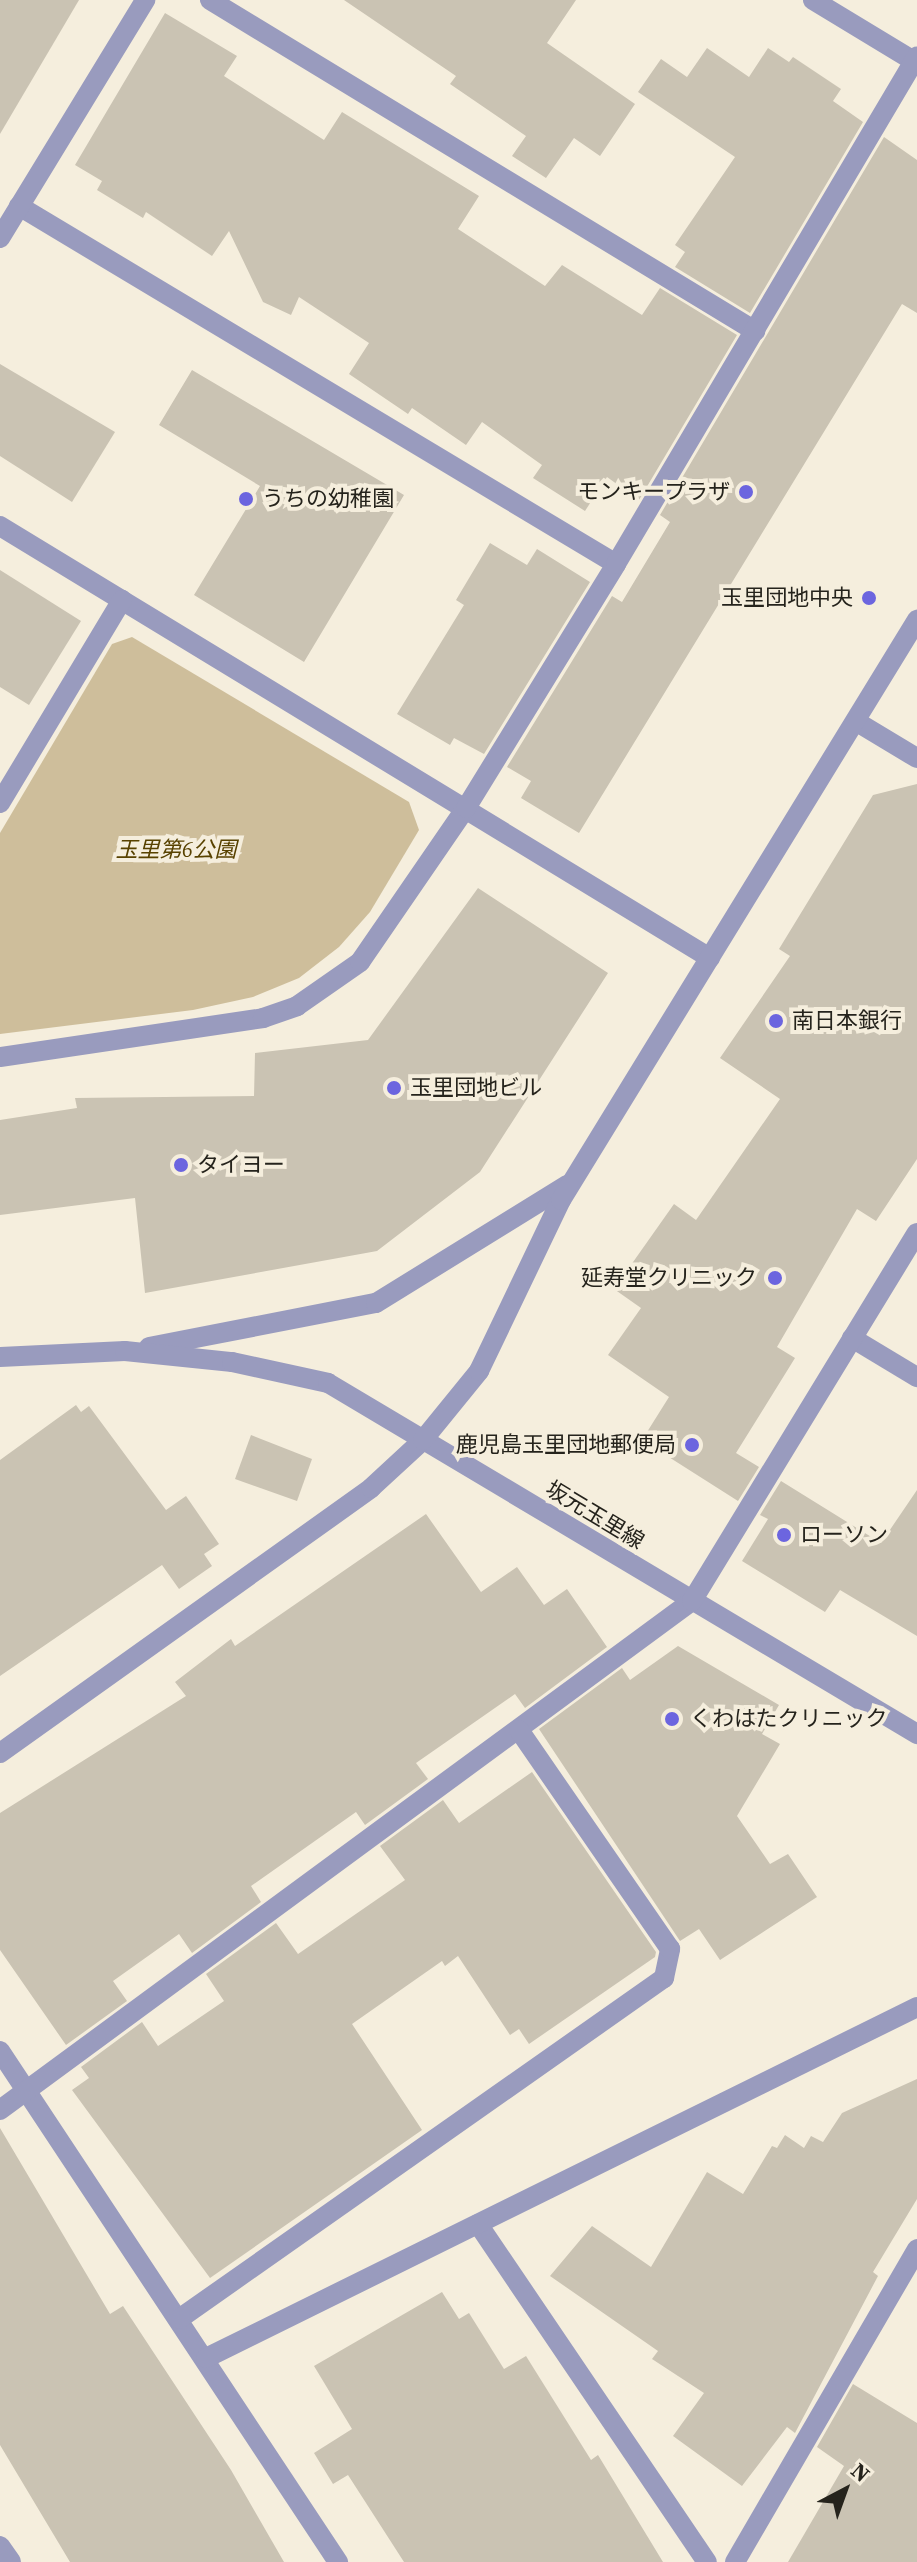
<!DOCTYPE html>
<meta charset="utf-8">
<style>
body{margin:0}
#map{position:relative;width:917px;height:2562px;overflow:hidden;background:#f5eedd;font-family:"Source Serif 4","Noto Sans JP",serif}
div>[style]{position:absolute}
.green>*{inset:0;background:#cebe9b}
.building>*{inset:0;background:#cac3b3}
.minor>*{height:20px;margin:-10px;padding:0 10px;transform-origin:10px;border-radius:10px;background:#999bbe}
.dots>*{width:22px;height:22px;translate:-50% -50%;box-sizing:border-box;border:4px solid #f5eedd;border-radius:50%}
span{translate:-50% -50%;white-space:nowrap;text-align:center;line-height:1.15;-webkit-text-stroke:8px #f5eedd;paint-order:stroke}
.poi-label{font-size:22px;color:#25231c}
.right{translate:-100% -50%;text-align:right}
.left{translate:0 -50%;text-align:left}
.park-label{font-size:22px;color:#584200;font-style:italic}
.street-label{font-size:22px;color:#25231c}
.north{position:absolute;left:805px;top:2450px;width:80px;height:80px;-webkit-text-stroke:6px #f5eedd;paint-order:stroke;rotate:41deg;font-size:22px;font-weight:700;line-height:32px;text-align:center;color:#25231c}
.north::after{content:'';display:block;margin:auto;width:28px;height:36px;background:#25231c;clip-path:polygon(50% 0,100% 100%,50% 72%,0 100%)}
</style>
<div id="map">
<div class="green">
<i style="clip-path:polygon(132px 637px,409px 802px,419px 830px,370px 912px,339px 947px,299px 978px,253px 997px,193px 1010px,0 1034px,0 833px,112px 644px)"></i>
</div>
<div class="building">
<i style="clip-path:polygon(0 0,79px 0,0 134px)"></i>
<i style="clip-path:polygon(344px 0,576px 0,547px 43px,635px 104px,600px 156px,574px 138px,546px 178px,512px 156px,526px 136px,450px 84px,456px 76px)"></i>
<i style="clip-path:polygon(165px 13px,237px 56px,224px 76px,324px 140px,342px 112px,479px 196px,458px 229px,545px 286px,562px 265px,642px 315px,660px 288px,737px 335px,639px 500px,607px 477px,585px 511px,533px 478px,542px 465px,482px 422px,466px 445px,412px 408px,408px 414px,349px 374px,369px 343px,299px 297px,291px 315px,263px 302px,229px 231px,212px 256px,146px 212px,143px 218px,97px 190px,102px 181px,75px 165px)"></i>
<i style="clip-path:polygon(707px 48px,749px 77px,768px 48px,789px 62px,793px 57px,841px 89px,833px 101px,863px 122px,750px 313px,675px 267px,685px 252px,675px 245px,735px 157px,638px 92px,661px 59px,687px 77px)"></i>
<i style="clip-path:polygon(884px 137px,917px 160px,917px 313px,902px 304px,579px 833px,521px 798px,531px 781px,507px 767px,612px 596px,622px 602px,670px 522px,660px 515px)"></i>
<i style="clip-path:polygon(0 364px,115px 432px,72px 502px,0 456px)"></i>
<i style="clip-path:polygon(192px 370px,404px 495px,304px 662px,194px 595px,260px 486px,159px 425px)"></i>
<i style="clip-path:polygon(490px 543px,527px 565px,537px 549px,590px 582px,484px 754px,454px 738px,450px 745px,397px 714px,464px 605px,456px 600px)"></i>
<i style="clip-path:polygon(0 570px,81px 621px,29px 705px,0 687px)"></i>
<i style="clip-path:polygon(917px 784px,917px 1159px,876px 1221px,857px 1209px,777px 1347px,795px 1358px,736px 1453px,759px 1467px,738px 1501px,642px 1440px,669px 1397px,608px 1355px,641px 1308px,614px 1289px,674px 1204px,696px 1220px,780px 1099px,720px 1058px,790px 956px,779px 949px,873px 795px)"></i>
<i style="clip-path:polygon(478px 888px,608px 973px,480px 1172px,377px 1251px,145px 1293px,135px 1198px,0 1215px,0 1120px,77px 1108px,75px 1098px,254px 1096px,255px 1053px,368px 1040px)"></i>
<i style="clip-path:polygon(76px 1405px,81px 1412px,89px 1406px,166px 1510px,186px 1496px,219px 1544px,204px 1554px,212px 1566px,179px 1589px,162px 1565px,0 1676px,0 1460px)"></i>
<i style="clip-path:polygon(251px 1435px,312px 1459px,297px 1501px,235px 1479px)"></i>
<i style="clip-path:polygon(781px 1481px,881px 1543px,917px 1490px,917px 1636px,840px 1590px,825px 1612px,742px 1561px,768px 1519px,760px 1515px)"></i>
<i style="clip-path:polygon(426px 1514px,481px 1592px,517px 1567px,544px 1605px,567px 1589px,607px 1647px,525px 1708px,515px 1694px,416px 1763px,428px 1779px,365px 1825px,356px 1812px,251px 1886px,261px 1902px,192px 1953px,179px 1934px,113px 1981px,127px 2001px,66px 2045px,0 1950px,0 1813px,186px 1696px,175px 1682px,231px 1639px,235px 1646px)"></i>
<i style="clip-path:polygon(678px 1646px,779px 1705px,762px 1734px,780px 1744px,737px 1816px,770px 1864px,788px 1854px,817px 1897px,720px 1960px,699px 1929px,680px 1941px,539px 1729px,622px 1668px,630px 1680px)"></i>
<i style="clip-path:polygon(532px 1772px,656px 1952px,655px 1957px,529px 2044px,519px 2029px,510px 2035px,458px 1956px,445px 1966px,442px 1961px,352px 2024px,422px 2130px,210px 2278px,72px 2090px,89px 2078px,81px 2067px,142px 2022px,158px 2046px,224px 2001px,206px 1974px,276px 1923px,298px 1954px,405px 1880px,380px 1846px,443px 1800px,459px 1823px)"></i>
<i style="clip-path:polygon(917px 2079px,917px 2199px,873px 2272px,878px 2276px,795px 2433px,787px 2427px,742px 2486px,673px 2436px,704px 2393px,652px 2359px,658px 2351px,550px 2276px,592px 2226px,651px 2267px,707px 2172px,743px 2194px,772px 2146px,777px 2148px,785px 2135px,804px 2148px,811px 2136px,823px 2142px,842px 2113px)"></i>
<i style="clip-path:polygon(0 2128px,110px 2314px,123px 2306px,231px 2470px,284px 2562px,70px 2562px,0 2445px)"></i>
<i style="clip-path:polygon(442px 2292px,459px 2319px,469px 2313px,504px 2369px,526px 2356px,591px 2460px,598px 2455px,663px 2562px,404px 2562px,348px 2475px,333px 2484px,314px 2453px,352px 2429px,314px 2366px)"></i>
<i style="clip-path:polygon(853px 2384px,917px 2423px,917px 2562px,788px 2562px,844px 2466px,817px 2447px)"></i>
</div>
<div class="minor">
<i style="left:210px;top:0;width:638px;rotate:31.27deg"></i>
<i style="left:813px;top:0;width:122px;rotate:31.2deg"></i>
<i style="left:19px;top:206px;width:696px;rotate:30.95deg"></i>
<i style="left:0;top:238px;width:279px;rotate:-58.6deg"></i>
<i style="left:0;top:526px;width:831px;rotate:31.32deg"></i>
<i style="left:857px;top:722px;width:70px;rotate:31deg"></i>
<i style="left:0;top:803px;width:237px;rotate:-59deg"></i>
<i style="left:0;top:1057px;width:266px;rotate:-8.4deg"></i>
<i style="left:263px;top:1018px;width:36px;rotate:-19deg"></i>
<i style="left:297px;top:1006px;width:77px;rotate:-34.9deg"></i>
<i style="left:360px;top:962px;width:187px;rotate:-55.5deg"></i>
<i style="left:466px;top:808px;width:286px;rotate:-58.4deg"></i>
<i style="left:616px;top:564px;width:590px;rotate:-59.35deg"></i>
<i style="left:852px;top:1338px;width:76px;rotate:31deg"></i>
<i style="left:149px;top:1347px;width:231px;rotate:-11deg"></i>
<i style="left:376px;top:1303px;width:225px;rotate:-31.7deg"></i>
<i style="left:0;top:1357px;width:125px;rotate:-2.7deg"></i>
<i style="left:125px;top:1351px;width:108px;rotate:5.9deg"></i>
<i style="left:232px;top:1362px;width:98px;rotate:12.3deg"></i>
<i style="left:328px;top:1383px;width:686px;rotate:30.79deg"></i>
<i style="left:0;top:1753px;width:456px;rotate:-35.5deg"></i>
<i style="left:371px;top:1488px;width:71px;rotate:-42.7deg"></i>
<i style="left:423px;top:1440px;width:89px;rotate:-50.9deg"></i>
<i style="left:479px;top:1371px;width:190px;rotate:-64.4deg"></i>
<i style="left:561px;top:1200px;width:681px;rotate:-58.46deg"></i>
<i style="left:0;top:2051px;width:613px;rotate:56.52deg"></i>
<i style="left:0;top:2110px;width:859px;rotate:-36.34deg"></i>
<i style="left:692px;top:1601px;width:431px;rotate:-58.6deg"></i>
<i style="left:478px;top:2224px;width:408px;rotate:55.9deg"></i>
<i style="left:179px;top:2319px;width:593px;rotate:-35.11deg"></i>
<i style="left:664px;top:1978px;width:30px;rotate:-78deg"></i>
<i style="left:670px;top:1949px;width:266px;rotate:-124.6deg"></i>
<i style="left:206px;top:2358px;width:793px;rotate:-26.27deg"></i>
<i style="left:0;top:2546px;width:19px;rotate:55deg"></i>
<i style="left:735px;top:2562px;width:362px;rotate:-59.8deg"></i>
</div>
<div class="dots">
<i style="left:746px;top:492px;background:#6c65df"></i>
<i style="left:246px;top:499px;background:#6c65df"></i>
<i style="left:869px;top:598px;background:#6c65df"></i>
<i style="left:776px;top:1021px;background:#6c65df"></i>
<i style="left:394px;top:1088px;background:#6c65df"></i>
<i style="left:181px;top:1165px;background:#6c65df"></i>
<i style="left:775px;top:1278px;background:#6c65df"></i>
<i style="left:692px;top:1445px;background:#6c65df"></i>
<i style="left:784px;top:1535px;background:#6c65df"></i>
<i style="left:672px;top:1719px;background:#6c65df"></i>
</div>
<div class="poi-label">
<span class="right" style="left:730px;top:492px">モンキープラザ</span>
<span class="left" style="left:262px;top:499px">うちの幼稚園</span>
<span class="right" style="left:853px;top:598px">玉里団地中央</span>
<span class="left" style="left:792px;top:1021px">南日本銀行</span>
<span class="left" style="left:410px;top:1088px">玉里団地ビル</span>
<span class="left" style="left:197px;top:1165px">タイヨー</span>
<span class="right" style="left:757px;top:1278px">延寿堂クリニック</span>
<span class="right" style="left:676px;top:1445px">鹿児島玉里団地郵便局</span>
<span class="left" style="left:800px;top:1535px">ローソン</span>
<span class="left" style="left:690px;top:1719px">くわはたクリニック</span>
</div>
<div class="park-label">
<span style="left:176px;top:850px">玉里第6公園</span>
</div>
<div class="street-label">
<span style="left:595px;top:1515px;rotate:31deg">坂元玉里線</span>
</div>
<div class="north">N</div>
</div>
